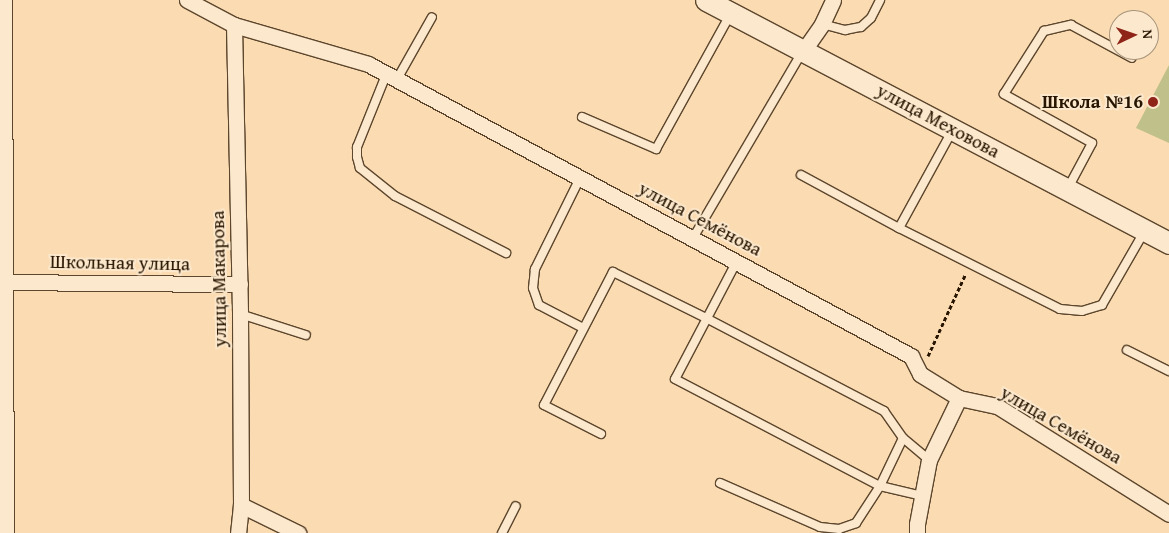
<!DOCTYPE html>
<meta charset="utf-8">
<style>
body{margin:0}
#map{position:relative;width:1169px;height:533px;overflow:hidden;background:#fbdbb1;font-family:"Gentium Book Plus",serif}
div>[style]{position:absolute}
.green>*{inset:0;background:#c0c08a}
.path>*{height:3px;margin-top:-1.5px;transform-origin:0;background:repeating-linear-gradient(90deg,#271501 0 4px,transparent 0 6.5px)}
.roads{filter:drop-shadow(1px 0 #5c462d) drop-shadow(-1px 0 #5c462d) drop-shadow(0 1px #5c462d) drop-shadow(0 -1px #5c462d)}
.lane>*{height:8px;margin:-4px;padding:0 4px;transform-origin:4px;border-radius:4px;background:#fce8cc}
.street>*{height:15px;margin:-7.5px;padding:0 7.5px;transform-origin:7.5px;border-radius:7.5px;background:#fce8cc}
.secondary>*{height:21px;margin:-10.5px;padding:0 10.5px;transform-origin:10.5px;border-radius:10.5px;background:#fce8cc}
.dots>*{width:14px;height:14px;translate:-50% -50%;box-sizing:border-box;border:2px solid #fce8cc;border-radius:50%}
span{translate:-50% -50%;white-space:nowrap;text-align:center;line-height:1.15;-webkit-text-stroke:4px #fce8cc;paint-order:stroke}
.poi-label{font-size:19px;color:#271501;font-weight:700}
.right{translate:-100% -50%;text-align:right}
.street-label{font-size:19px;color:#271501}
.north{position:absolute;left:1109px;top:10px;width:50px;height:50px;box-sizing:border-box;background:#fce8cc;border:1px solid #a7947b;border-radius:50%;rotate:87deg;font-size:14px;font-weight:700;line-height:20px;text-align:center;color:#271501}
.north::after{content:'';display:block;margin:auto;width:18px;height:22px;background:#8f2418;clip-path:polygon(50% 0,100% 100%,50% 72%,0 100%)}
</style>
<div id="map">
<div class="green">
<i style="clip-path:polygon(1169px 65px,1169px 143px,1136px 128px)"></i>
</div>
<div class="path">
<i style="left:928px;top:356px;width:89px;rotate:-65.4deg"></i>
</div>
<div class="roads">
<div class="lane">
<i style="left:822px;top:24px;width:24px;rotate:15deg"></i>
<i style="left:845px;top:30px;width:16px;rotate:-11deg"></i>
<i style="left:861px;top:27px;width:13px;rotate:-42deg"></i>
<i style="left:871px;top:18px;width:20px;rotate:-63deg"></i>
<i style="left:386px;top:75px;width:78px;rotate:111.9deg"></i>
<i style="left:357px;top:147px;width:10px;rotate:90deg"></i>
<i style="left:357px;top:157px;width:11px;rotate:75deg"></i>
<i style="left:360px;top:168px;width:45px;rotate:38.7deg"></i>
<i style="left:395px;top:196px;width:125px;rotate:27.2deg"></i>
<i style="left:396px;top:81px;width:73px;rotate:-60.6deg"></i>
<i style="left:582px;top:117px;width:81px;rotate:23.4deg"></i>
<i style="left:656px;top:149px;width:153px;rotate:-61.1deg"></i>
<i style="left:801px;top:175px;width:111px;rotate:28.4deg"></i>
<i style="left:899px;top:228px;width:180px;rotate:26.7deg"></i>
<i style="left:1060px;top:309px;width:22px;rotate:5deg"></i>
<i style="left:1082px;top:311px;width:21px;rotate:-17deg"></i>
<i style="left:1102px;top:305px;width:84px;rotate:-60.1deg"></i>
<i style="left:580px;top:178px;width:102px;rotate:116.3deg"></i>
<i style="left:535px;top:269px;width:19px;rotate:96deg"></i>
<i style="left:533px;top:288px;width:18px;rotate:71deg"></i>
<i style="left:539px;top:305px;width:50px;rotate:27.6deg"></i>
<i style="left:1068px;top:188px;width:51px;rotate:-61.9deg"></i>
<i style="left:1092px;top:143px;width:101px;rotate:-150.9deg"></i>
<i style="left:1004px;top:94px;width:75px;rotate:-57.6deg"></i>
<i style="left:1044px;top:31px;width:28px;rotate:-13deg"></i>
<i style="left:1071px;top:25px;width:69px;rotate:28.4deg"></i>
<i style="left:899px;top:228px;width:111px;rotate:-61.3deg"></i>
<i style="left:693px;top:238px;width:216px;rotate:-59.6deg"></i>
<i style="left:737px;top:261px;width:133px;rotate:117.7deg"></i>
<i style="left:675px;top:379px;width:231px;rotate:27.6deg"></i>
<i style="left:880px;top:486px;width:43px;rotate:13.4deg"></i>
<i style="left:240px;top:314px;width:69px;rotate:17.7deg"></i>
<i style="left:1127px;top:350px;width:47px;rotate:26.6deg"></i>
<i style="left:601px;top:434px;width:64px;rotate:-153deg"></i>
<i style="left:544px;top:405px;width:150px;rotate:-62.6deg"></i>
<i style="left:613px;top:272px;width:104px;rotate:26.3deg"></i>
<i style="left:706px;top:318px;width:201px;rotate:27.6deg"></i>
<i style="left:884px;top:411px;width:33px;rotate:55deg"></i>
<i style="left:903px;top:438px;width:34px;rotate:40deg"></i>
<i style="left:720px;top:483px;width:109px;rotate:23.7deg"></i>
<i style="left:820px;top:527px;width:19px;rotate:6deg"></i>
<i style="left:839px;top:529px;width:18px;rotate:-19deg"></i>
<i style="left:856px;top:523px;width:44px;rotate:-57deg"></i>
<i style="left:880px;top:486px;width:53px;rotate:-64.4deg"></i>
<i style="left:502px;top:533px;width:30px;rotate:-63deg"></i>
</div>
<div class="street">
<i style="left:4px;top:0;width:533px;rotate:89.79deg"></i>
<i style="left:187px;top:0;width:53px;rotate:28deg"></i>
<i style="left:234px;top:25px;width:140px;rotate:16.2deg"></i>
<i style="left:368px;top:64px;width:617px;rotate:28.27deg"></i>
<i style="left:911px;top:356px;width:20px;rotate:63deg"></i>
<i style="left:920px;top:374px;width:46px;rotate:31.6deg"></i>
<i style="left:959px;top:398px;width:39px;rotate:12deg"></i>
<i style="left:997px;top:406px;width:203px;rotate:32.1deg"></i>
<i style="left:234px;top:25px;width:289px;rotate:88.8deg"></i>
<i style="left:240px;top:314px;width:191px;rotate:89.7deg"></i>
<i style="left:241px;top:505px;width:28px;rotate:96deg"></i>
<i style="left:804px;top:50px;width:32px;rotate:-55deg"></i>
<i style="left:822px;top:24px;width:26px;rotate:-65deg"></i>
<i style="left:0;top:282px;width:240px;rotate:0.5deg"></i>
<i style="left:241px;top:505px;width:64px;rotate:26.2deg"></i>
<i style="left:917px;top:533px;width:9px;rotate:-90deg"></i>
<i style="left:917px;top:524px;width:65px;rotate:-79.4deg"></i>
<i style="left:929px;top:460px;width:69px;rotate:-64.2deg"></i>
</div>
<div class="secondary">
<i style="left:706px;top:0;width:523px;rotate:27.69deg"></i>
</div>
</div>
<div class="dots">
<i style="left:1153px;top:102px;background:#8f2418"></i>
</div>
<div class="poi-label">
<span class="right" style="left:1143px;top:102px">Школа №16</span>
</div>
<div class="street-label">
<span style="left:938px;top:121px;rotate:28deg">улица Меховова</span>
<span style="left:700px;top:219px;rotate:28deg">улица Семёнова</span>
<span style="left:120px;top:263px;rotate:1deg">Школьная улица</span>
<span style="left:219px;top:279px;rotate:-91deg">улица Макарова</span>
<span style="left:1061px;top:425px;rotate:30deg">улица Семёнова</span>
</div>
<div class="north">N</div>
</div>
